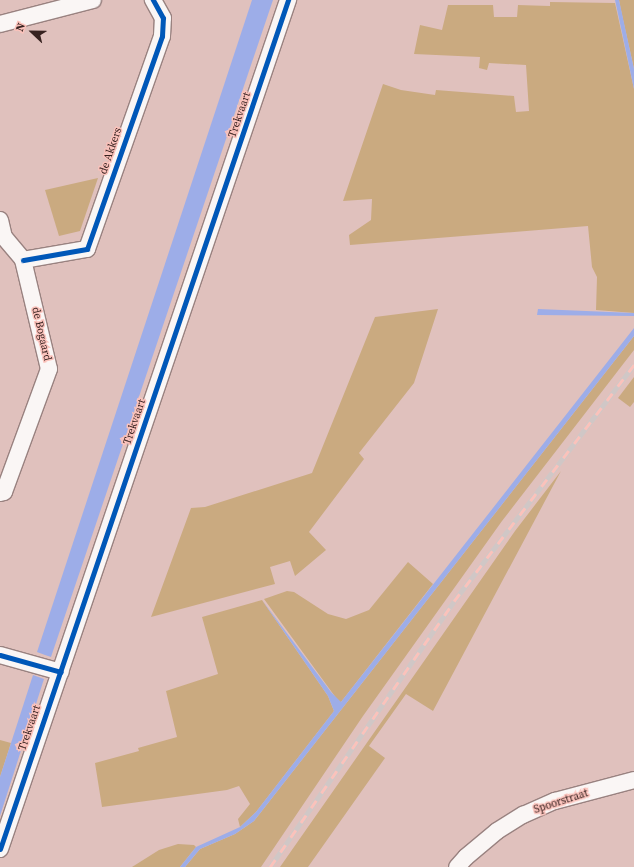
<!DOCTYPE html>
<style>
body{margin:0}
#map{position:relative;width:634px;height:867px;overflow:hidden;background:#e0c1bd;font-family:"Source Serif 4",serif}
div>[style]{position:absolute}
.green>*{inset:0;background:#caaa80}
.water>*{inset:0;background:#9dade8}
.roads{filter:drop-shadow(1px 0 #998280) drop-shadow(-1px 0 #998280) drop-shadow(0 1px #998280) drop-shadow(0 -1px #998280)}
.street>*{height:16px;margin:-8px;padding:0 8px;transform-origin:8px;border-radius:8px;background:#faf6f5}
.rail>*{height:4.5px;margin-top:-2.25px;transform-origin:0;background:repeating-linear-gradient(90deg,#fbc2bb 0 9px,#d0c7c6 0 18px);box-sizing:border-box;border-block:1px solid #d0c7c6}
.cycleway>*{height:5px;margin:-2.5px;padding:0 2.5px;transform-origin:2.5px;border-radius:2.5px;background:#0057b8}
span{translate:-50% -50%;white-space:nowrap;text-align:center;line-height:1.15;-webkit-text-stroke:3px #fbc2bb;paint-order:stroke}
.street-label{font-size:11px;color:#372220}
.north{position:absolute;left:12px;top:12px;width:40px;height:40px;-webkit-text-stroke:3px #fbc2bb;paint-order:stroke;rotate:292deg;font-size:11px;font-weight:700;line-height:16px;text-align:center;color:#372220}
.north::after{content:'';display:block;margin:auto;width:14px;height:18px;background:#372220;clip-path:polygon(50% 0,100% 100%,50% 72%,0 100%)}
</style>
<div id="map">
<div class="green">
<i style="clip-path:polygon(619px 0,634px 0,634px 69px,622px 15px)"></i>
<i style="clip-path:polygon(550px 2px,615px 3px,634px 89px,634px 313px,596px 310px,597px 277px,592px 267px,588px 226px,350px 245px,349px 235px,371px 220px,372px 199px,343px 201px,383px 84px,401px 90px,435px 95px,436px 90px,514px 96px,516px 112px,529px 111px,526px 65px,489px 63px,487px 70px,479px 68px,480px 57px,414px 54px,420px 25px,442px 30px,448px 5px,493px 5px,494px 17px,517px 17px,518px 5px,550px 6px)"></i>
<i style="clip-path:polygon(98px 178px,80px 231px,59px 236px,45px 190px)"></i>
<i style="clip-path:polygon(438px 309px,414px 383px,359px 453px,364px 459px,309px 532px,326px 550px,295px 576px,290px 561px,270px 567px,275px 584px,151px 617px,191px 508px,205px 507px,312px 473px,375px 317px)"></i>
<i style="clip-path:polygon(634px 336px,634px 350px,502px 521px,363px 716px,261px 867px,185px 867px,200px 849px,235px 834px,254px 821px)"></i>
<i style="clip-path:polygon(634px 377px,634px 402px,630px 407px,618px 398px)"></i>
<i style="clip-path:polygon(561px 471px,433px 711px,406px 694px,369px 746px,385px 758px,308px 867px,280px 867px,515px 531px)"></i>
<i style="clip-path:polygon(408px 562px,433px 584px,341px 702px,339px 702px,264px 599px,287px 591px,294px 592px,328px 614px,346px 619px,369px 610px)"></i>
<i style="clip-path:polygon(262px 600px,328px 696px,334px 711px,283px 777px,256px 812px,240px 827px,238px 819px,250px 804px,239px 786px,227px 790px,102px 807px,95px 763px,139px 751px,138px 748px,177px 737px,166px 691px,218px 674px,202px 617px)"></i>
<i style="clip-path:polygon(0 740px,11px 743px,0 777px)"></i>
<i style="clip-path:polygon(178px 844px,194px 845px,196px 847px,180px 867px,132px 867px,159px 850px)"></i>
</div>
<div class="water">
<i style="clip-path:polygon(252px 0,273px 0,51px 657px,45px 655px,37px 652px)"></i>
<i style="clip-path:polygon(615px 0,619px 0,634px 69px,634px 89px)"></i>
<i style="clip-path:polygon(538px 309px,634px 313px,634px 316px,537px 315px)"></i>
<i style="clip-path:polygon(634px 328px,634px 336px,254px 821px,235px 834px,200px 849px,185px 867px,180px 867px,196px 847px,240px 827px,256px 812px,334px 711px,328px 696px,262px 600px,331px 692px,341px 702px)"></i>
<i style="clip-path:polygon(33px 675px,44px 679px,0 816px,0 777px)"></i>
</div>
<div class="roads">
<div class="street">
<i style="left:0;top:24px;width:96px;rotate:-14.5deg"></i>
<i style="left:0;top:220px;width:17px;rotate:77deg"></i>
<i style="left:4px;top:237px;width:30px;rotate:50deg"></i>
<i style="left:23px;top:260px;width:112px;rotate:76.6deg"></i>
<i style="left:49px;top:369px;width:131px;rotate:110.1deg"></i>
<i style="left:4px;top:492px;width:4px;rotate:166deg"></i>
<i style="left:23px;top:260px;width:65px;rotate:-9.8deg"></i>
<i style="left:87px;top:249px;width:226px;rotate:-70.6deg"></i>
<i style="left:162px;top:36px;width:18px;rotate:-87deg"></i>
<i style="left:163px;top:18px;width:21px;rotate:-119deg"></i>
<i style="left:0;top:655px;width:63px;rotate:15.6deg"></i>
<i style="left:0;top:849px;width:897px;rotate:-71.26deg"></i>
<i style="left:457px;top:867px;width:13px;rotate:-48deg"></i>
<i style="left:466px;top:857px;width:40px;rotate:-40deg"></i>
<i style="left:497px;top:831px;width:31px;rotate:-32deg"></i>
<i style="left:523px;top:815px;width:35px;rotate:-24deg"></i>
<i style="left:555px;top:801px;width:82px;rotate:-14.9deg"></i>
</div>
</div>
<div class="rail">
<i style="left:270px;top:867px;width:323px;rotate:-55.3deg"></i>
<i style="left:454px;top:601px;width:297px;rotate:-52.7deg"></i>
</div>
<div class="cycleway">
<i style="left:23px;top:260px;width:65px;rotate:-9.8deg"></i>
<i style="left:87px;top:249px;width:226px;rotate:-70.6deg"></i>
<i style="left:162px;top:36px;width:18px;rotate:-87deg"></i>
<i style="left:163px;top:18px;width:21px;rotate:-119deg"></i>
<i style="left:0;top:655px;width:63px;rotate:15.6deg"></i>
<i style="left:0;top:849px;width:897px;rotate:-71.26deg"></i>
</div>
<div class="street-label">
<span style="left:240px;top:115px;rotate:-71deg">Trekvaart</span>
<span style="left:111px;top:151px;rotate:-71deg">de Akkers</span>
<span style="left:41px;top:334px;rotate:77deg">de Bogaard</span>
<span style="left:135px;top:422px;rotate:-71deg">Trekvaart</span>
<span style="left:30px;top:728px;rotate:-71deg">Trekvaart</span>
<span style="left:561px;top:802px;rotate:-18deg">Spoorstraat</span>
</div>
<div class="north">N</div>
</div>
